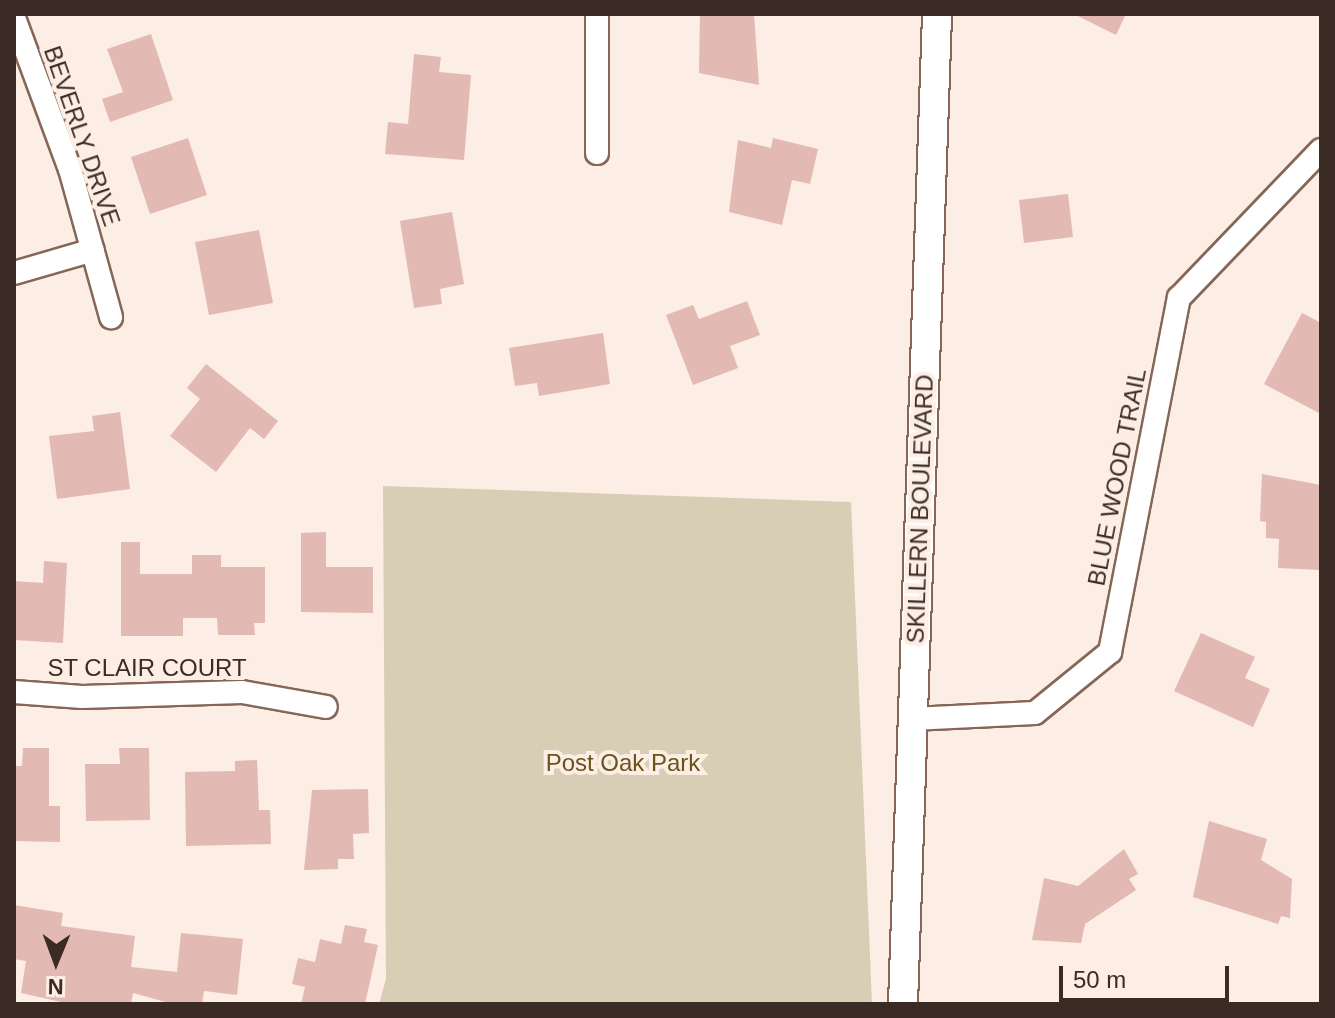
<!DOCTYPE html>
<style>
body{margin:0}
#map{position:relative;width:1335px;height:1018px;overflow:hidden;background:#fcede5;font-family:Helvetica,sans-serif}
div>[style]{position:absolute}
.green>*{inset:0;background:#d7ceb5}
.building>*{inset:0;background:#e2b9b3}
.roads{filter:drop-shadow(2px 0 #866656) drop-shadow(-2px 0 #866656) drop-shadow(0 2px #866656) drop-shadow(0 -2px #866656)}
.minor>*{height:22px;margin:-11px;padding:0 11px;transform-origin:11px;border-radius:11px;background:#fff}
.tertiary>*{height:28px;margin:-14px;padding:0 14px;transform-origin:14px;border-radius:14px;background:#fff}
span{translate:-50% -50%;white-space:nowrap;text-align:center;line-height:1.15;-webkit-text-stroke:8px #fcede5;paint-order:stroke}
.street-label{font-size:24px;color:#3a2c25}
.park-label{font-size:24px;color:#69551b}
.frame{position:absolute;inset:0;border:16px solid #3a2c25;pointer-events:none}
.north{position:absolute;left:16px;top:922px;width:80px;height:80px;-webkit-text-stroke:6px #fcede5;paint-order:stroke;rotate:181deg;font-size:22px;font-weight:700;line-height:32px;text-align:center;color:#3a2c25}
.north::after{content:'';display:block;margin:auto;width:28px;height:36px;background:#3a2c25;clip-path:polygon(50% 0,100% 100%,50% 72%,0 100%)}
.scale{position:absolute;left:1059px;top:966px;width:170px;height:36px;box-sizing:border-box;border:4px solid #3a2c25;border-top:0;padding-left:10px;font-size:24px;line-height:28px;white-space:nowrap;color:#3a2c25;-webkit-text-stroke:6px #fcede5;paint-order:stroke}
</style>
<div id="map">
<div class="green">
<i style="clip-path:polygon(383px 486px,851px 502px,872px 1004px,379px 1004px,386px 979px)"></i>
</div>
<div class="building">
<i style="clip-path:polygon(700px 14px,754px 14px,759px 85px,699px 73px)"></i>
<i style="clip-path:polygon(1074px 14px,1126px 14px,1116px 35px)"></i>
<i style="clip-path:polygon(151px 34px,173px 100px,110px 122px,102px 99px,123px 92px,107px 49px)"></i>
<i style="clip-path:polygon(414px 54px,441px 57px,439px 72px,471px 75px,464px 160px,385px 154px,388px 122px,408px 124px)"></i>
<i style="clip-path:polygon(188px 138px,207px 195px,150px 214px,131px 157px)"></i>
<i style="clip-path:polygon(773px 138px,818px 149px,810px 184px,792px 180px,782px 225px,729px 212px,738px 140px,771px 148px)"></i>
<i style="clip-path:polygon(1068px 194px,1073px 237px,1024px 243px,1019px 200px)"></i>
<i style="clip-path:polygon(452px 212px,464px 284px,440px 289px,442px 304px,414px 308px,400px 221px)"></i>
<i style="clip-path:polygon(259px 230px,273px 303px,209px 315px,195px 242px)"></i>
<i style="clip-path:polygon(747px 301px,760px 335px,730px 346px,738px 368px,693px 385px,666px 315px,693px 305px,699px 319px)"></i>
<i style="clip-path:polygon(1302px 313px,1321px 323px,1321px 414px,1264px 384px)"></i>
<i style="clip-path:polygon(603px 333px,610px 384px,539px 396px,537px 383px,515px 386px,509px 348px)"></i>
<i style="clip-path:polygon(206px 364px,278px 421px,264px 439px,250px 428px,216px 472px,170px 436px,200px 399px,187px 388px)"></i>
<i style="clip-path:polygon(120px 412px,130px 489px,57px 499px,49px 436px,94px 431px,92px 416px)"></i>
<i style="clip-path:polygon(1262px 474px,1321px 485px,1321px 570px,1278px 568px,1279px 539px,1266px 538px,1266px 522px,1260px 521px)"></i>
<i style="clip-path:polygon(326px 532px,326px 567px,373px 567px,373px 613px,301px 612px,301px 533px)"></i>
<i style="clip-path:polygon(121px 542px,140px 542px,140px 574px,192px 574px,192px 555px,221px 555px,221px 567px,265px 567px,265px 623px,254px 623px,255px 635px,218px 635px,217px 618px,183px 618px,183px 636px,121px 636px)"></i>
<i style="clip-path:polygon(44px 561px,67px 563px,63px 643px,14px 640px,14px 581px,43px 583px)"></i>
<i style="clip-path:polygon(1201px 633px,1255px 657px,1245px 678px,1270px 689px,1253px 727px,1174px 691px)"></i>
<i style="clip-path:polygon(23px 748px,49px 748px,49px 806px,60px 806px,60px 842px,14px 841px,14px 766px,22px 766px)"></i>
<i style="clip-path:polygon(119px 748px,149px 748px,150px 820px,86px 821px,85px 764px,120px 764px)"></i>
<i style="clip-path:polygon(257px 760px,259px 810px,270px 810px,271px 844px,186px 846px,185px 772px,235px 771px,235px 761px)"></i>
<i style="clip-path:polygon(368px 789px,369px 833px,353px 834px,354px 859px,338px 859px,338px 869px,304px 870px,312px 790px)"></i>
<i style="clip-path:polygon(1209px 821px,1267px 839px,1261px 860px,1292px 879px,1290px 918px,1281px 916px,1278px 924px,1193px 897px)"></i>
<i style="clip-path:polygon(1124px 849px,1138px 874px,1129px 879px,1136px 890px,1085px 924px,1081px 943px,1032px 940px,1044px 878px,1078px 886px)"></i>
<i style="clip-path:polygon(14px 905px,63px 913px,61px 926px,135px 936px,131px 967px,177px 972px,181px 933px,243px 939px,237px 995px,204px 991px,202px 1004px,173px 1004px,133px 993px,131px 1004px,70px 1004px,21px 993px,26px 961px,14px 959px)"></i>
<i style="clip-path:polygon(345px 925px,367px 929px,364px 942px,378px 945px,365px 1004px,301px 1004px,305px 987px,292px 984px,298px 958px,315px 962px,320px 939px,341px 944px)"></i>
</div>
<div class="roads">
<div class="minor">
<i style="left:14px;top:18px;width:161px;rotate:69.7deg"></i>
<i style="left:70px;top:169px;width:154px;rotate:74.5deg"></i>
<i style="left:597px;top:153px;width:139px;rotate:-90deg"></i>
<i style="left:14px;top:273px;width:82px;rotate:-16.2deg"></i>
<i style="left:14px;top:692px;width:68px;rotate:4.2deg"></i>
<i style="left:82px;top:697px;width:160px;rotate:-1.8deg"></i>
<i style="left:242px;top:692px;width:85px;rotate:10.1deg"></i>
<i style="left:912px;top:719px;width:123px;rotate:-2.8deg"></i>
<i style="left:1035px;top:713px;width:97px;rotate:-39.1deg"></i>
<i style="left:1110px;top:652px;width:361px;rotate:-79deg"></i>
<i style="left:1179px;top:298px;width:205px;rotate:-46.2deg"></i>
</div>
<div class="tertiary">
<i style="left:903px;top:1004px;width:991px;rotate:-88.03deg"></i>
</div>
</div>
<div class="street-label">
<span style="left:82px;top:136px;rotate:71deg">BEVERLY DRIVE</span>
<span style="left:1117px;top:477px;rotate:-79deg">BLUE WOOD TRAIL</span>
<span style="left:920px;top:509px;rotate:-88deg">SKILLERN BOULEVARD</span>
<span style="left:147px;top:668px">ST CLAIR COURT</span>
</div>
<div class="park-label">
<span style="left:623px;top:763px">Post Oak Park</span>
</div>
<div class="frame"></div>
<div class="north">N</div>
<div class="scale">50 m</div>
</div>
